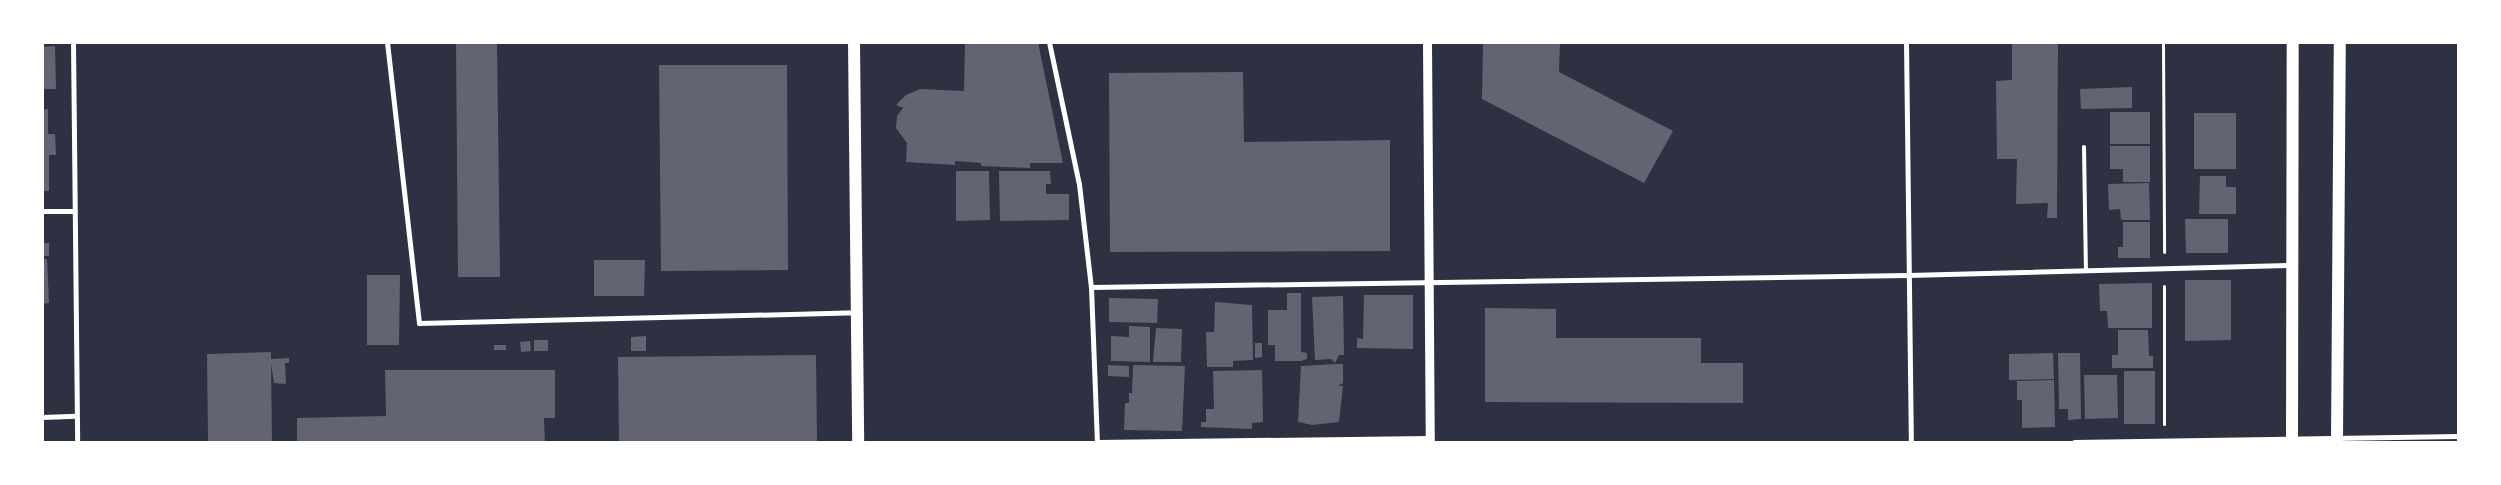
<!DOCTYPE html>
<style>
body{margin:0}
#map{position:relative;width:2501px;height:485px;overflow:hidden;background:#2d3142;font-family:Figtree,sans-serif}
div>[style]{position:absolute}
.building>*{inset:0;background:#626471}
.path>*{height:3px;margin:-1.5px;padding:0 1.5px;transform-origin:1.5px;border-radius:1.5px;background:#fff}
.service>*{height:4px;margin:-2px;padding:0 2px;transform-origin:2px;border-radius:2px;background:#fff}
.minor>*{height:5px;margin:-2.5px;padding:0 2.5px;transform-origin:2.5px;border-radius:2.5px;background:#fff}
.tertiary>*{height:9px;margin:-4.5px;padding:0 4.5px;transform-origin:4.5px;border-radius:4.5px;background:#fff}
.primary>*{height:12px;margin:-6px;padding:0 6px;transform-origin:6px;border-radius:6px;background:#fff}
span{translate:-50% -50%;white-space:nowrap;text-align:center;line-height:1.15;-webkit-text-stroke:4.5px #fff;paint-order:stroke}
.frame{position:absolute;inset:0;border:44px solid #fff;pointer-events:none}
</style>
<div id="map">
<div class="building">
<i style="clip-path:polygon(456px 42px,497px 42px,500px 277px,458px 277px)"></i>
<i style="clip-path:polygon(965px 42px,1038px 42px,1063px 163px,1030px 163px,1030px 168px,981px 166px,981px 163px,955px 161px,955px 165px,906px 162px,907px 143px,896px 128px,897px 116px,903px 108px,896px 105px,906px 95px,920px 89px,964px 91px)"></i>
<i style="clip-path:polygon(1483px 42px,1560px 42px,1559px 72px,1673px 131px,1644px 183px,1482px 99px)"></i>
<i style="clip-path:polygon(2012px 42px,2058px 42px,2057px 218px,2047px 218px,2048px 203px,2016px 204px,2017px 159px,1997px 159px,1996px 81px,2012px 80px)"></i>
<i style="clip-path:polygon(55px 46px,56px 89px,42px 89px,42px 47px)"></i>
<i style="clip-path:polygon(659px 65px,787px 65px,788px 270px,661px 271px)"></i>
<i style="clip-path:polygon(1243px 72px,1244px 142px,1390px 140px,1390px 251px,1110px 252px,1109px 73px)"></i>
<i style="clip-path:polygon(2132px 87px,2132px 108px,2081px 109px,2080px 89px)"></i>
<i style="clip-path:polygon(48px 109px,48px 134px,55px 134px,56px 155px,49px 155px,49px 191px,42px 191px,42px 110px)"></i>
<i style="clip-path:polygon(2110px 112px,2150px 112px,2150px 144px,2110px 144px)"></i>
<i style="clip-path:polygon(2194px 113px,2236px 113px,2236px 169px,2194px 169px)"></i>
<i style="clip-path:polygon(2110px 146px,2150px 146px,2150px 182px,2123px 182px,2123px 169px,2110px 169px)"></i>
<i style="clip-path:polygon(956px 171px,989px 171px,990px 220px,956px 221px)"></i>
<i style="clip-path:polygon(999px 171px,1050px 171px,1051px 184px,1046px 184px,1046px 194px,1069px 194px,1069px 220px,1000px 221px)"></i>
<i style="clip-path:polygon(2200px 176px,2226px 176px,2226px 187px,2236px 187px,2236px 214px,2199px 214px)"></i>
<i style="clip-path:polygon(2149px 183px,2150px 220px,2121px 220px,2120px 209px,2109px 210px,2108px 184px)"></i>
<i style="clip-path:polygon(2185px 219px,2228px 219px,2228px 253px,2186px 253px)"></i>
<i style="clip-path:polygon(2123px 222px,2150px 222px,2150px 258px,2118px 258px,2118px 247px,2123px 247px)"></i>
<i style="clip-path:polygon(42px 243px,49px 243px,49px 256px,42px 256px)"></i>
<i style="clip-path:polygon(42px 259px,47px 259px,49px 303px,42px 304px)"></i>
<i style="clip-path:polygon(594px 260px,645px 260px,644px 296px,594px 296px)"></i>
<i style="clip-path:polygon(367px 275px,400px 275px,399px 345px,367px 345px)"></i>
<i style="clip-path:polygon(2185px 280px,2231px 280px,2231px 340px,2185px 341px)"></i>
<i style="clip-path:polygon(2152px 283px,2152px 328px,2108px 328px,2107px 311px,2100px 311px,2099px 284px)"></i>
<i style="clip-path:polygon(1287px 293px,1301px 293px,1301px 352px,1307px 353px,1307px 359px,1301px 361px,1275px 361px,1275px 345px,1268px 345px,1268px 310px,1287px 310px)"></i>
<i style="clip-path:polygon(1364px 295px,1413px 295px,1413px 349px,1357px 348px,1357px 338px,1363px 339px)"></i>
<i style="clip-path:polygon(1343px 296px,1344px 355px,1339px 355px,1335px 363px,1331px 359px,1315px 360px,1312px 297px)"></i>
<i style="clip-path:polygon(1109px 298px,1158px 299px,1157px 323px,1109px 322px)"></i>
<i style="clip-path:polygon(1215px 302px,1252px 305px,1253px 360px,1233px 361px,1233px 367px,1207px 367px,1206px 332px,1214px 332px)"></i>
<i style="clip-path:polygon(1485px 308px,1556px 309px,1556px 338px,1701px 338px,1701px 363px,1743px 363px,1743px 403px,1485px 402px)"></i>
<i style="clip-path:polygon(1129px 326px,1150px 327px,1150px 362px,1111px 361px,1111px 336px,1129px 337px)"></i>
<i style="clip-path:polygon(1156px 328px,1182px 329px,1181px 362px,1153px 362px)"></i>
<i style="clip-path:polygon(2118px 330px,2148px 330px,2149px 356px,2153px 356px,2153px 368px,2112px 368px,2112px 355px,2118px 355px)"></i>
<i style="clip-path:polygon(646px 336px,646px 351px,631px 351px,631px 337px)"></i>
<i style="clip-path:polygon(534px 340px,548px 340px,548px 351px,534px 351px)"></i>
<i style="clip-path:polygon(530px 341px,531px 351px,521px 352px,520px 342px)"></i>
<i style="clip-path:polygon(1255px 343px,1262px 343px,1262px 357px,1255px 358px)"></i>
<i style="clip-path:polygon(494px 345px,506px 345px,506px 350px,494px 350px)"></i>
<i style="clip-path:polygon(271px 352px,271px 359px,289px 358px,289px 363px,285px 363px,286px 384px,274px 383px,271px 364px,272px 442px,208px 442px,207px 354px)"></i>
<i style="clip-path:polygon(2053px 353px,2054px 379px,2009px 380px,2009px 354px)"></i>
<i style="clip-path:polygon(2058px 353px,2080px 353px,2081px 419px,2068px 420px,2068px 409px,2059px 409px)"></i>
<i style="clip-path:polygon(816px 355px,817px 442px,619px 442px,618px 357px)"></i>
<i style="clip-path:polygon(1336px 364px,1343px 364px,1343px 383px,1338px 386px,1343px 386px,1339px 422px,1312px 425px,1298px 422px,1301px 366px)"></i>
<i style="clip-path:polygon(1108px 365px,1129px 366px,1129px 377px,1108px 376px)"></i>
<i style="clip-path:polygon(1133px 365px,1185px 366px,1182px 431px,1124px 430px,1125px 403px,1129px 403px,1129px 393px,1132px 393px)"></i>
<i style="clip-path:polygon(385px 370px,555px 370px,555px 418px,544px 418px,545px 442px,297px 442px,297px 418px,386px 416px)"></i>
<i style="clip-path:polygon(1262px 370px,1263px 422px,1252px 423px,1252px 429px,1201px 427px,1201px 422px,1206px 422px,1206px 409px,1214px 409px,1213px 371px)"></i>
<i style="clip-path:polygon(2124px 371px,2155px 371px,2155px 424px,2124px 424px)"></i>
<i style="clip-path:polygon(2084px 375px,2117px 375px,2118px 418px,2085px 419px)"></i>
<i style="clip-path:polygon(2054px 380px,2055px 427px,2022px 428px,2022px 400px,2017px 400px,2017px 381px)"></i>
</div>
<div class="path">
<i style="left:2163px;top:42px;width:210px;rotate:89.7deg"></i>
<i style="left:2164px;top:286px;width:138px;rotate:90deg"></i>
</div>
<div class="service">
<i style="left:2084px;top:147px;width:122px;rotate:89.1deg"></i>
</div>
<div class="minor">
<i style="left:73px;top:42px;width:400px;rotate:89.4deg"></i>
<i style="left:387px;top:42px;width:283px;rotate:83.5deg"></i>
<i style="left:419px;top:323px;width:437px;rotate:-1.4deg"></i>
<i style="left:1049px;top:42px;width:145px;rotate:78.1deg"></i>
<i style="left:1079px;top:184px;width:104px;rotate:83.4deg"></i>
<i style="left:1091px;top:287px;width:155px;rotate:87.8deg"></i>
<i style="left:1906px;top:42px;width:400px;rotate:89.3deg"></i>
<i style="left:42px;top:211px;width:32px"></i>
<i style="left:1091px;top:287px;width:817px;rotate:-0.84deg"></i>
<i style="left:1908px;top:275px;width:385px;rotate:-1.5deg"></i>
<i style="left:42px;top:417px;width:34px;rotate:-2deg"></i>
<i style="left:1097px;top:442px;width:333px;rotate:-0.7deg"></i>
<i style="left:2074px;top:442px;width:384px;rotate:-0.9deg"></i>
</div>
<div class="tertiary">
<i style="left:1427px;top:42px;width:400px;rotate:89.6deg"></i>
</div>
<div class="primary">
<i style="left:854px;top:42px;width:400px;rotate:89.4deg"></i>
<i style="left:2292px;top:442px;width:400px;rotate:-89.9deg"></i>
<i style="left:2337px;top:442px;width:400px;rotate:-89.6deg"></i>
</div>
<div class="frame"></div>
</div>
